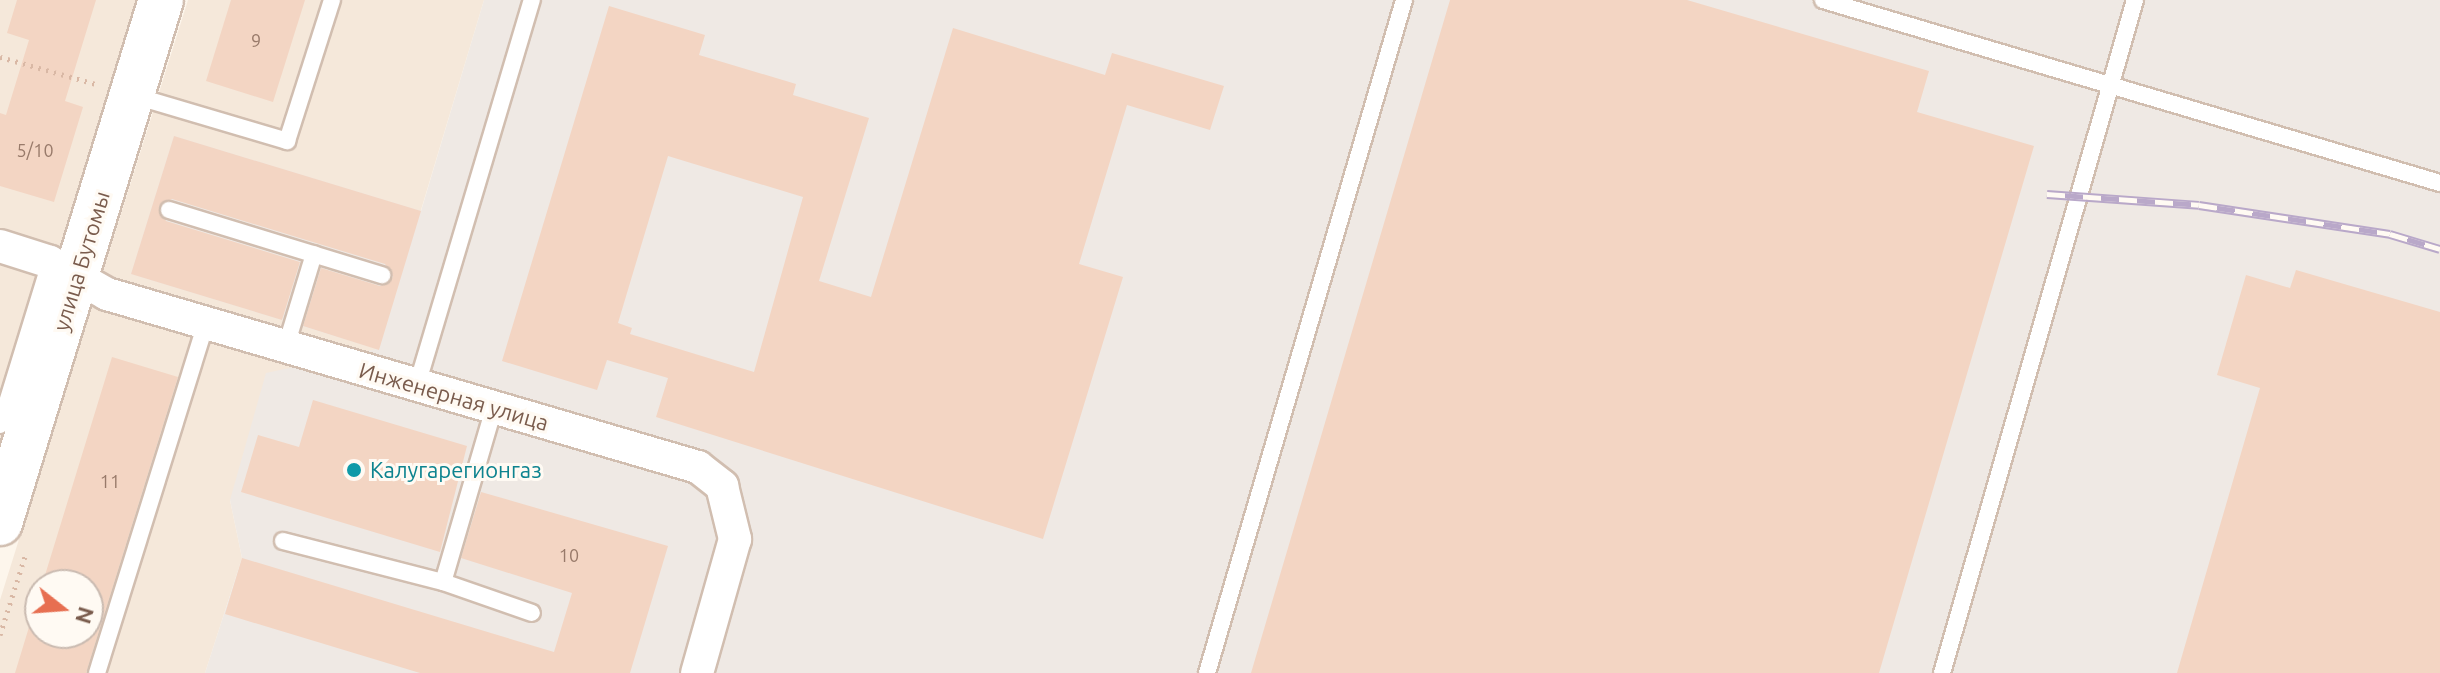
<!DOCTYPE html>
<meta charset="utf-8">
<style>
body{margin:0}
#map{position:relative;width:2440px;height:673px;overflow:hidden;background:#fdf6ec;font-family:Ubuntu,sans-serif}
div>[style]{position:absolute}
.residential>*{inset:0;background:#f5e8da}
.industrial>*{inset:0;background:#efe9e4}
.building>*{inset:0;background:#f3d5c3}
.path>*{height:5px;margin-top:-2.5px;transform-origin:0;background:repeating-linear-gradient(90deg,#d9b8a5 0 2px,transparent 0 8px)}
.roads{filter:drop-shadow(2px 0 #d1beb0) drop-shadow(-2px 0 #d1beb0) drop-shadow(0 2px #d1beb0) drop-shadow(0 -2px #d1beb0)}
.lane>*{height:16px;margin:-8px;padding:0 8px;transform-origin:8px;border-radius:8px;background:#fff}
.street>*{height:32px;margin:-16px;padding:0 16px;transform-origin:16px;border-radius:16px;background:#fff}
.secondary>*{height:44px;margin:-22px;padding:0 22px;transform-origin:22px;border-radius:22px;background:#fff}
.rail>*{height:9px;margin-top:-4.5px;transform-origin:0;background:repeating-linear-gradient(90deg,#fffaf3 0 18px,#b9a8c9 0 36px);box-sizing:border-box;border-block:2px solid #b9a8c9}
.dots>*{width:22px;height:22px;translate:-50% -50%;box-sizing:border-box;border:4px solid #fffaf3;border-radius:50%}
span{translate:-50% -50%;white-space:nowrap;text-align:center;line-height:1.15;-webkit-text-stroke:6px #fffaf3;paint-order:stroke}
.number-label{font-size:18px;color:#987a6a}
.number-label span{-webkit-text-stroke-width:0}
.street-label{font-size:22px;color:#7a5c4d}
.culture-label{font-size:22px;color:#0d838f}
.left{translate:0 -50%;text-align:left}
.north{position:absolute;left:24px;top:569px;width:80px;height:80px;box-sizing:border-box;background:#fffaf3;border:2px solid #cabbb1;border-radius:50%;rotate:107deg;font-size:22px;font-weight:700;line-height:32px;text-align:center;color:#7a5c4d}
.north::after{content:'';display:block;margin:auto;width:28px;height:36px;background:#e76f51;clip-path:polygon(50% 0,100% 100%,50% 72%,0 100%)}
</style>
<div id="map">
<div class="residential">
<i style="clip-path:polygon(0 0,144px 0,0 474px)"></i>
<i style="clip-path:polygon(evenodd,188px 0,484px 0,379px 350px,230px 500px,242px 558px,205px 673px,0 673px,0 600px,188px 0,40px 585px,88px 585px,88px 633px,40px 633px,40px 585px)"></i>
</div>
<div class="industrial">
<i style="clip-path:polygon(484px 0,2440px 0,2440px 673px,205px 673px,242px 558px,230px 500px,266px 373px,377px 349px,131px 274px,174px 136px,421px 211px)"></i>
</div>
<div class="building">
<i style="clip-path:polygon(17px 0,96px 0,65px 101px,83px 107px,54px 202px,0 186px,0 113px,6px 115px,29px 40px,7px 33px)"></i>
<i style="clip-path:polygon(231px 0,305px 0,273px 102px,206px 81px)"></i>
<i style="clip-path:polygon(1450px 0,1687px 0,1929px 71px,1917px 112px,2034px 146px,1879px 673px,1251px 673px)"></i>
<i style="clip-path:polygon(evenodd,609px 6px,705px 35px,699px 55px,796px 84px,793px 95px,869px 118px,819px 281px,871px 297px,953px 28px,1105px 75px,1112px 53px,1224px 86px,1210px 130px,1127px 105px,1079px 264px,1123px 277px,1043px 539px,656px 417px,668px 378px,607px 360px,597px 390px,502px 361px,609px 6px,668px 156px,803px 197px,754px 372px,630px 334px,632px 328px,618px 323px,668px 156px)"></i>
<i style="clip-path:polygon(174px 136px,421px 211px,379px 350px,303px 326px,321px 268px,380px 286px,393px 277px,385px 264px,316px 243px,172px 199px,159px 206px,166px 221px,300px 262px,282px 320px,131px 274px)"></i>
<i style="clip-path:polygon(2296px 270px,2440px 312px,2440px 673px,2177px 673px,2260px 388px,2217px 375px,2246px 275px,2290px 288px)"></i>
<i style="clip-path:polygon(112px 357px,178px 377px,86px 673px,15px 673px,40px 591px,40px 633px,88px 633px,88px 585px,42px 585px)"></i>
<i style="clip-path:polygon(313px 400px,467px 446px,440px 552px,241px 492px,258px 435px,299px 447px)"></i>
<i style="clip-path:polygon(481px 492px,668px 546px,630px 673px,420px 673px,225px 614px,242px 558px,554px 652px,572px 593px,461px 558px)"></i>
</div>
<div class="path">
<i style="left:0;top:57px;width:100px;rotate:15.7deg"></i>
<i style="left:0;top:635px;width:83px;rotate:-72.4deg"></i>
</div>
<div class="roads">
<div class="lane">
<i style="left:1823px;top:0;width:644px;rotate:16.52deg"></i>
<i style="left:132px;top:95px;width:162px;rotate:16.5deg"></i>
<i style="left:287px;top:141px;width:148px;rotate:-72.3deg"></i>
<i style="left:169px;top:210px;width:223px;rotate:17deg"></i>
<i style="left:286px;top:346px;width:96px;rotate:-73.1deg"></i>
<i style="left:417px;top:385px;width:402px;rotate:-73.4deg"></i>
<i style="left:494px;top:408px;width:181px;rotate:106.3deg"></i>
<i style="left:443px;top:582px;width:94px;rotate:19.2deg"></i>
<i style="left:0;top:425px;width:170px;rotate:-72.9deg"></i>
<i style="left:283px;top:541px;width:165px;rotate:14.4deg"></i>
<i style="left:97px;top:673px;width:367px;rotate:-72.7deg"></i>
<i style="left:1207px;top:673px;width:701px;rotate:-73.68deg"></i>
<i style="left:1942px;top:673px;width:700px;rotate:-74deg"></i>
</div>
<div class="street">
<i style="left:0;top:246px;width:52px;rotate:17.7deg"></i>
<i style="left:50px;top:262px;width:65px;rotate:29.3deg"></i>
<i style="left:107px;top:294px;width:616px;rotate:16.32deg"></i>
<i style="left:698px;top:467px;width:31px;rotate:38deg"></i>
<i style="left:722px;top:486px;width:55px;rotate:76.2deg"></i>
<i style="left:735px;top:539px;width:139px;rotate:105.8deg"></i>
</div>
<div class="secondary">
<i style="left:0;top:523px;width:547px;rotate:-72.89deg"></i>
</div>
</div>
<div class="rail">
<i style="left:2047px;top:194px;width:152px;rotate:4.1deg"></i>
<i style="left:2199px;top:205px;width:193px;rotate:8.6deg"></i>
<i style="left:2390px;top:234px;width:52px;rotate:16.7deg"></i>
</div>
<div class="dots">
<i style="left:354px;top:470px;background:#0f9aa8"></i>
</div>
<div class="number-label">
<span style="left:256px;top:40px">9</span>
<span style="left:35px;top:150px">5/10</span>
<span style="left:110px;top:481px">11</span>
<span style="left:569px;top:555px">10</span>
</div>
<div class="street-label">
<span style="left:81px;top:261px;rotate:-73deg">улица Бутомы</span>
<span style="left:454px;top:396px;rotate:16deg">Инженерная улица</span>
</div>
<div class="culture-label">
<span class="left" style="left:370px;top:470px">Калугарегионгаз</span>
</div>
<div class="north">N</div>
</div>
